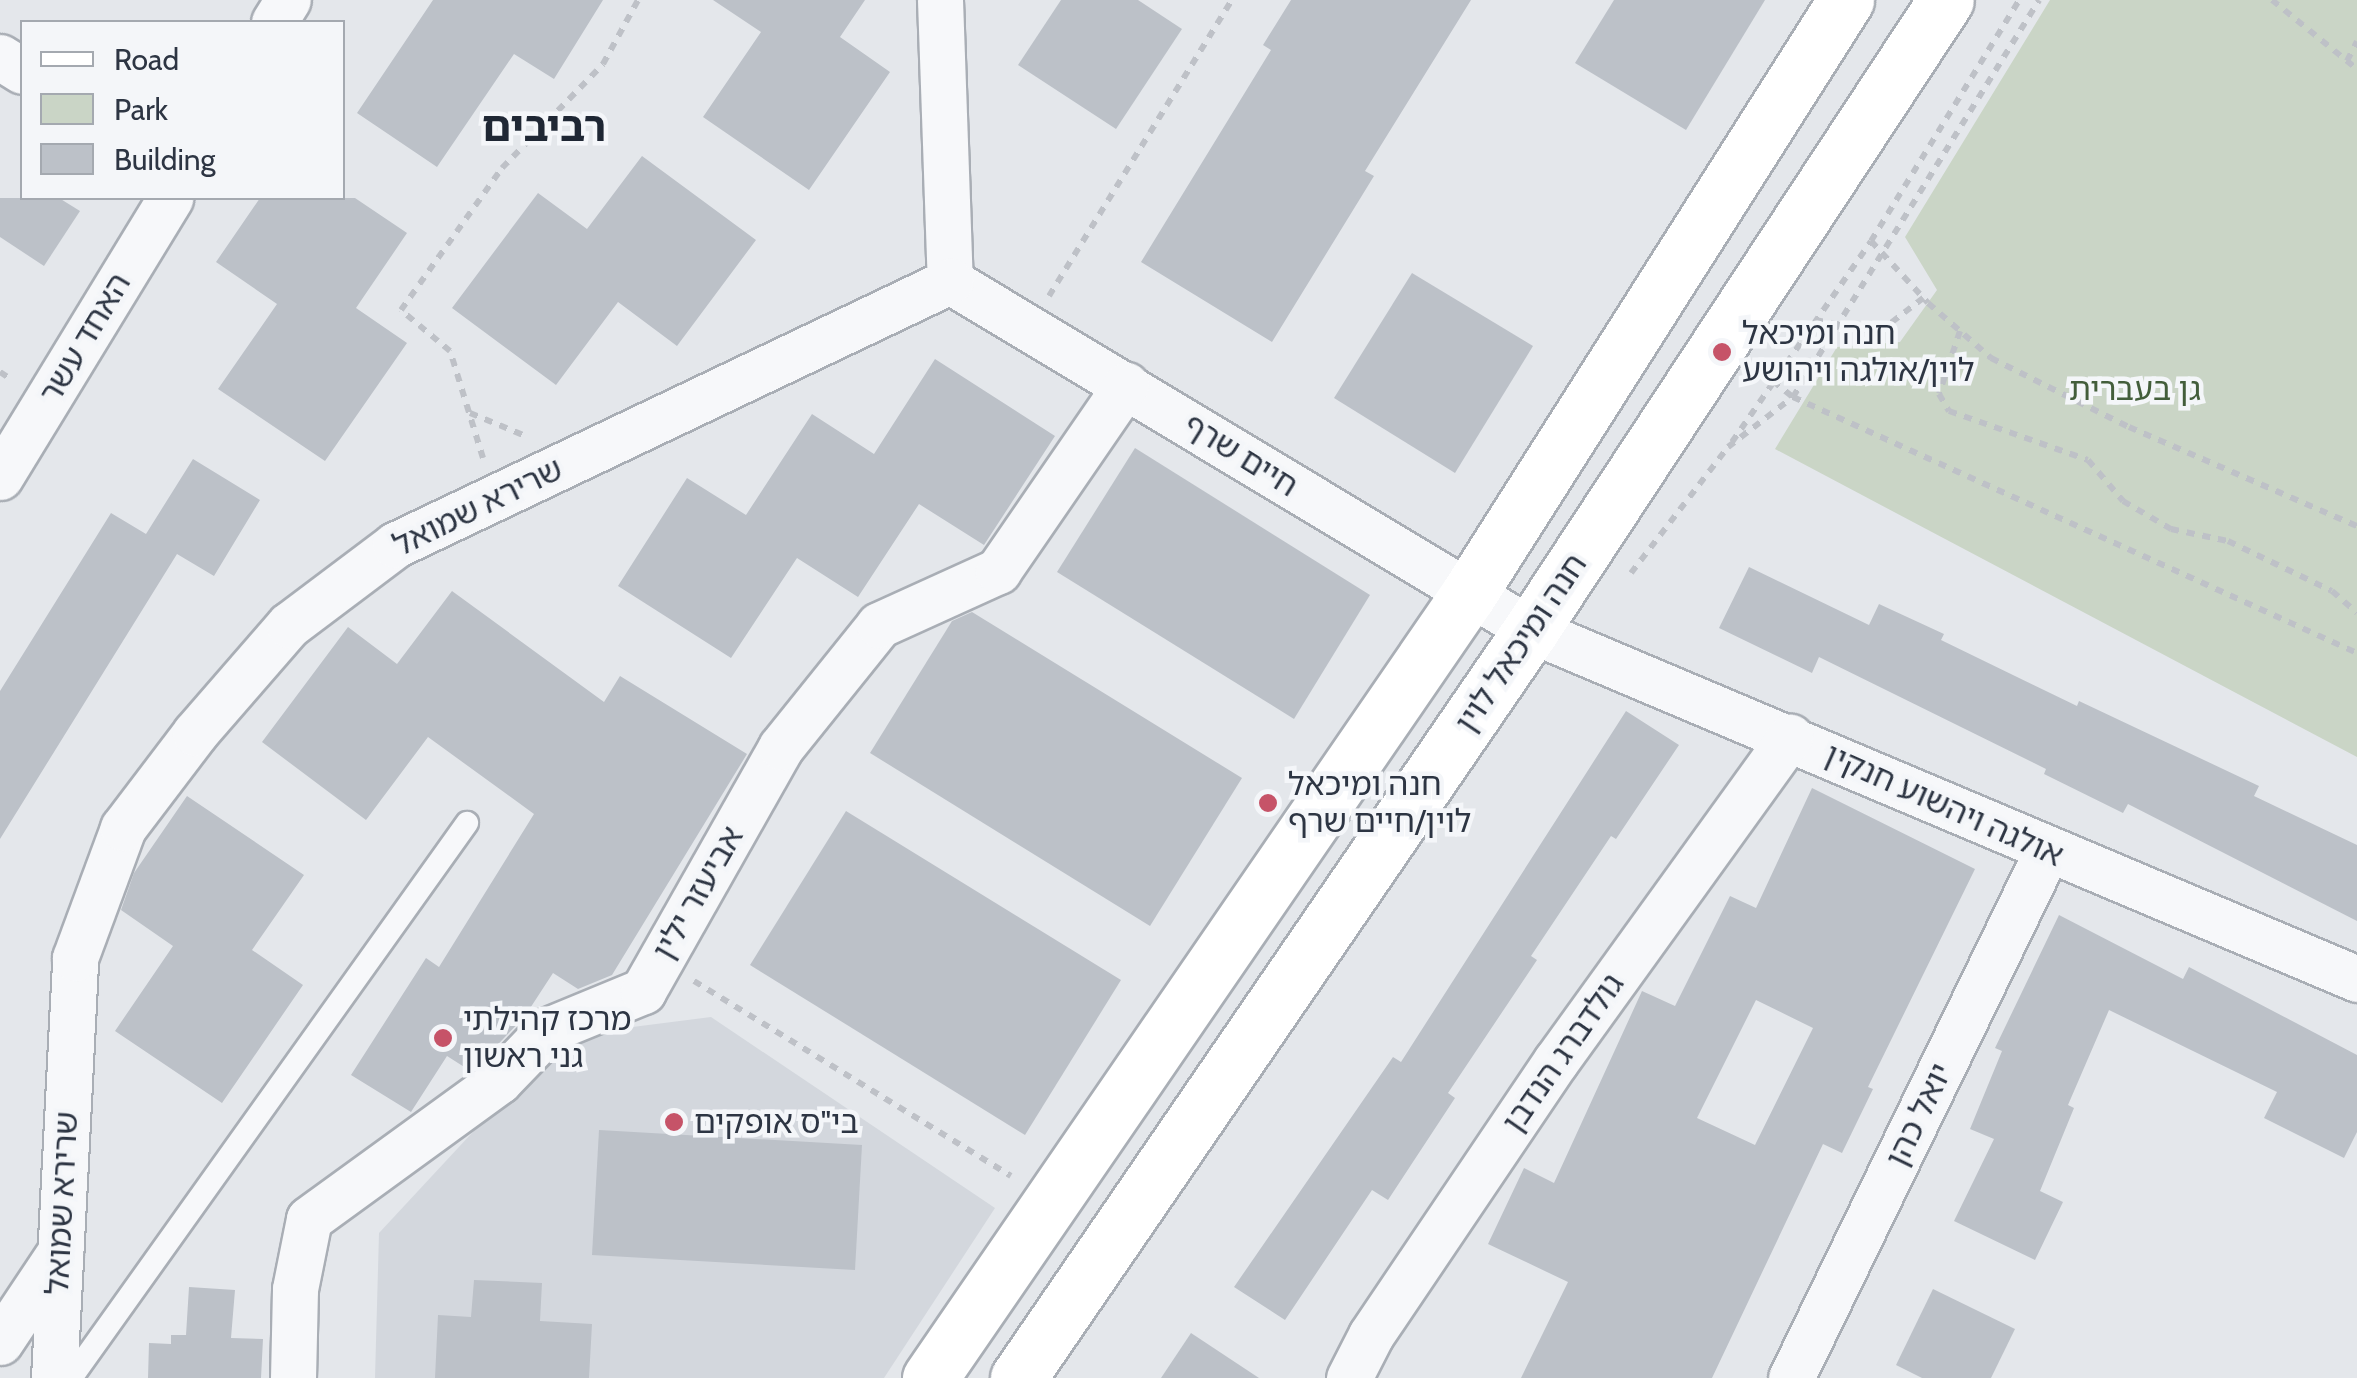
<!DOCTYPE html>
<meta charset="utf-8">
<style>
body{margin:0}
#map{position:relative;width:2357px;height:1378px;overflow:hidden;background:#e4e7eb;font-family:Cabin,"Noto Sans Hebrew",sans-serif}
div>[style]{position:absolute}
.built>*{inset:0;background:#d3d7dd}
.green>*{inset:0;background:#cad5c6}
.building>*{inset:0;background:#bcc1c8}
.path>*{height:6px;margin-top:-3px;transform-origin:0;background:repeating-linear-gradient(90deg,#bec1c7 0 8px,transparent 0 16px)}
.roads{filter:drop-shadow(2px 0 #a9aeb5) drop-shadow(-2px 0 #a9aeb5) drop-shadow(0 2px #a9aeb5) drop-shadow(0 -2px #a9aeb5)}
.lane>*{height:22px;margin:-11px;padding:0 11px;transform-origin:11px;border-radius:11px;background:#f7f8fa}
.street>*{height:45px;margin:-22.5px;padding:0 22.5px;transform-origin:22.5px;border-radius:22.5px;background:#f7f8fa}
.secondary>*{height:55px;margin:-27.5px;padding:0 27.5px;transform-origin:27.5px;border-radius:27.5px;background:#fff}
.dots>*{width:28px;height:28px;translate:-50% -50%;box-sizing:border-box;border:5px solid #f4f6f9;border-radius:50%}
span{translate:-50% -50%;white-space:nowrap;text-align:center;line-height:1.15;-webkit-text-stroke:9px #f4f6f9;paint-order:stroke}
.poi-label{font-size:32px;color:#2d3543}
.left{translate:0 -50%;text-align:left}
.street-label{font-size:32px;color:#2d3543}
.park-label{font-size:32px;color:#435e3b}
.district-label{font-size:42px;color:#1f2734;font-weight:700}
.legend{position:absolute;left:20px;top:20px;width:325px;height:180px;box-sizing:border-box;background:#f4f6f9;border:2px solid #a4a9b0;margin:0;padding:12px 18px;list-style:none;font-size:30px;color:#2d3543}
.legend li{display:flex;align-items:center;gap:20px;height:50px}
.legend b{width:50px;border:2px solid #a4a9b0}
</style>
<div id="map">
<div class="built">
<i style="clip-path:polygon(711px 1017px,995px 1208px,884px 1378px,375px 1378px,379px 1233px,562px 1036px)"></i>
</div>
<div class="green">
<i style="clip-path:polygon(2050px 0,2357px 0,2357px 757px,1775px 449px,1837px 347px,1900px 342px,1937px 290px,1905px 237px)"></i>
</div>
<div class="building">
<i style="clip-path:polygon(433px 0,603px 0,554px 79px,514px 54px,437px 167px,357px 113px)"></i>
<i style="clip-path:polygon(713px 0,865px 0,840px 37px,890px 72px,809px 190px,703px 117px,761px 32px)"></i>
<i style="clip-path:polygon(1061px 0,1138px 0,1182px 29px,1116px 129px,1018px 65px)"></i>
<i style="clip-path:polygon(1291px 0,1471px 0,1365px 171px,1374px 176px,1272px 342px,1141px 262px,1271px 50px,1263px 45px)"></i>
<i style="clip-path:polygon(1614px 0,1765px 0,1686px 130px,1575px 63px)"></i>
<i style="clip-path:polygon(642px 156px,756px 240px,677px 346px,618px 302px,556px 385px,452px 308px,538px 193px,587px 229px)"></i>
<i style="clip-path:polygon(0 198px,59px 198px,80px 211px,44px 266px,0 237px)"></i>
<i style="clip-path:polygon(260px 198px,355px 198px,407px 233px,356px 308px,407px 343px,325px 461px,218px 389px,277px 304px,216px 262px)"></i>
<i style="clip-path:polygon(1412px 273px,1533px 346px,1455px 473px,1334px 398px)"></i>
<i style="clip-path:polygon(935px 359px,1055px 436px,984px 545px,919px 504px,858px 597px,797px 558px,731px 658px,618px 586px,687px 478px,746px 515px,812px 414px,874px 454px)"></i>
<i style="clip-path:polygon(1135px 448px,1370px 595px,1294px 719px,1057px 572px)"></i>
<i style="clip-path:polygon(193px 459px,260px 500px,214px 576px,177px 554px,0 839px,0 691px,111px 513px,146px 534px)"></i>
<i style="clip-path:polygon(1749px 567px,1869px 625px,1879px 604px,1944px 634px,1941px 640px,2077px 706px,2079px 701px,2259px 786px,2254px 796px,2357px 845px,2357px 921px,2128px 804px,2123px 813px,2044px 774px,2046px 769px,1819px 657px,1812px 673px,1719px 628px)"></i>
<i style="clip-path:polygon(452px 591px,604px 702px,620px 676px,747px 754px,612px 975px,578px 989px,553px 973px,525px 1016px,482px 1061px,469px 1070px,447px 1056px,411px 1112px,351px 1075px,426px 958px,439px 967px,534px 814px,428px 737px,366px 820px,262px 742px,348px 627px,397px 664px)"></i>
<i style="clip-path:polygon(972px 612px,1242px 778px,1150px 926px,870px 753px,952px 621px)"></i>
<i style="clip-path:polygon(1626px 711px,1679px 745px,1616px 839px,1611px 836px,1531px 956px,1537px 960px,1448px 1093px,1455px 1098px,1388px 1200px,1372px 1190px,1285px 1320px,1234px 1287px,1393px 1057px,1401px 1062px)"></i>
<i style="clip-path:polygon(evenodd,1812px 788px,1975px 869px,1868px 1087px,1873px 1089px,1842px 1153px,1823px 1144px,1712px 1378px,1521px 1378px,1568px 1282px,1488px 1244px,1524px 1168px,1554px 1183px,1642px 991px,1675px 1006px,1730px 896px,1756px 908px,1812px 788px,1756px 1000px,1813px 1028px,1755px 1145px,1697px 1118px,1756px 1000px)"></i>
<i style="clip-path:polygon(187px 796px,304px 875px,252px 950px,303px 985px,222px 1103px,115px 1031px,173px 946px,121px 910px,134px 873px)"></i>
<i style="clip-path:polygon(846px 811px,1121px 980px,1025px 1135px,750px 965px)"></i>
<i style="clip-path:polygon(2059px 915px,2183px 979px,2189px 967px,2357px 1055px,2357px 1132px,2344px 1158px,2264px 1118px,2277px 1092px,2109px 1010px,2068px 1105px,2074px 1108px,2040px 1191px,2063px 1202px,2035px 1260px,1954px 1221px,1994px 1139px,1970px 1129px,2002px 1051px,1995px 1048px)"></i>
<i style="clip-path:polygon(599px 1130px,862px 1145px,855px 1270px,592px 1255px)"></i>
<i style="clip-path:polygon(474px 1280px,542px 1283px,540px 1321px,592px 1324px,589px 1378px,435px 1378px,438px 1315px,471px 1317px)"></i>
<i style="clip-path:polygon(189px 1287px,235px 1290px,231px 1338px,263px 1339px,261px 1378px,148px 1378px,149px 1343px,171px 1344px,171px 1335px,186px 1335px)"></i>
<i style="clip-path:polygon(1933px 1289px,2015px 1329px,1991px 1378px,1922px 1378px,1896px 1365px)"></i>
<i style="clip-path:polygon(1191px 1333px,1259px 1378px,1161px 1378px)"></i>
</div>
<div class="path">
<i style="left:2272px;top:0;width:109px;rotate:39.1deg"></i>
<i style="left:2347px;top:61px;width:22px;rotate:-63deg"></i>
<i style="left:1871px;top:241px;width:84px;rotate:47.4deg"></i>
<i style="left:1928px;top:303px;width:84px;rotate:41.1deg"></i>
<i style="left:1991px;top:358px;width:154px;rotate:26.6deg"></i>
<i style="left:2129px;top:427px;width:249px;rotate:23.5deg"></i>
<i style="left:1049px;top:296px;width:348px;rotate:-58.3deg"></i>
<i style="left:1815px;top:320px;width:65px;rotate:10.6deg"></i>
<i style="left:1879px;top:332px;width:56px;rotate:-37.7deg"></i>
<i style="left:1960px;top:331px;width:66px;rotate:108.4deg"></i>
<i style="left:1939px;top:394px;width:20px;rotate:60deg"></i>
<i style="left:1949px;top:411px;width:147px;rotate:19.4deg"></i>
<i style="left:2088px;top:460px;width:54px;rotate:49.5deg"></i>
<i style="left:2123px;top:501px;width:56px;rotate:30.3deg"></i>
<i style="left:2171px;top:529px;width:58px;rotate:11.9deg"></i>
<i style="left:2228px;top:541px;width:115px;rotate:25.7deg"></i>
<i style="left:2332px;top:591px;width:33px;rotate:41deg"></i>
<i style="left:0;top:372px;width:14px;rotate:34deg"></i>
<i style="left:1773px;top:381px;width:26px;rotate:39deg"></i>
<i style="left:1793px;top:397px;width:619px;rotate:24.41deg"></i>
<i style="left:470px;top:413px;width:63px;rotate:22.5deg"></i>
<i style="left:1732px;top:442px;width:244px;rotate:-55.3deg"></i>
<i style="left:1871px;top:241px;width:283px;rotate:-58.4deg"></i>
<i style="left:483px;top:458px;width:112px;rotate:-107.1deg"></i>
<i style="left:450px;top:351px;width:64px;rotate:-140.1deg"></i>
<i style="left:401px;top:310px;width:174px;rotate:-54.6deg"></i>
<i style="left:502px;top:168px;width:145px;rotate:-45.8deg"></i>
<i style="left:603px;top:64px;width:73px;rotate:-61.3deg"></i>
<i style="left:1631px;top:573px;width:159px;rotate:-52.4deg"></i>
<i style="left:1728px;top:447px;width:82px;rotate:-37.6deg"></i>
<i style="left:1793px;top:397px;width:467px;rotate:-58.2deg"></i>
<i style="left:694px;top:981px;width:372px;rotate:31.6deg"></i>
</div>
<div class="roads">
<div class="lane">
<i style="left:71px;top:1378px;width:682px;rotate:-54.49deg"></i>
</div>
<div class="street">
<i style="left:940px;top:0;width:281px;rotate:88deg"></i>
<i style="left:274px;top:22px;width:26px;rotate:-58deg"></i>
<i style="left:0;top:57px;width:26px;rotate:32deg"></i>
<i style="left:950px;top:281px;width:678px;rotate:30.99deg"></i>
<i style="left:1531px;top:630px;width:897px;rotate:22.9deg"></i>
<i style="left:0;top:477px;width:327px;rotate:-58.6deg"></i>
<i style="left:0;top:1342px;width:108px;rotate:-56.3deg"></i>
<i style="left:54px;top:1378px;width:421px;rotate:-87.1deg"></i>
<i style="left:75px;top:958px;width:139px;rotate:-69.7deg"></i>
<i style="left:123px;top:828px;width:119px;rotate:-52.8deg"></i>
<i style="left:195px;top:733px;width:143px;rotate:-49deg"></i>
<i style="left:289px;top:625px;width:133px;rotate:-37deg"></i>
<i style="left:395px;top:545px;width:615px;rotate:-25.44deg"></i>
<i style="left:293px;top:1378px;width:89px;rotate:-88.7deg"></i>
<i style="left:295px;top:1289px;width:71px;rotate:-78.7deg"></i>
<i style="left:309px;top:1219px;width:235px;rotate:-36deg"></i>
<i style="left:499px;top:1081px;width:71px;rotate:-46.1deg"></i>
<i style="left:548px;top:1030px;width:103px;rotate:-22.3deg"></i>
<i style="left:643px;top:991px;width:280px;rotate:-60.5deg"></i>
<i style="left:781px;top:747px;width:156px;rotate:-51.2deg"></i>
<i style="left:879px;top:625px;width:131px;rotate:-24.4deg"></i>
<i style="left:998px;top:571px;width:226px;rotate:-55.5deg"></i>
<i style="left:1349px;top:1378px;width:48px;rotate:-62.9deg"></i>
<i style="left:1371px;top:1335px;width:331px;rotate:-56deg"></i>
<i style="left:1556px;top:1061px;width:400px;rotate:-54.2deg"></i>
<i style="left:1791px;top:1378px;width:586px;rotate:-64.09deg"></i>
</div>
<div class="secondary">
<i style="left:930px;top:1378px;width:950px;rotate:-55.51deg"></i>
<i style="left:1468px;top:595px;width:705px;rotate:-57.57deg"></i>
<i style="left:1018px;top:1378px;width:907px;rotate:-55.56deg"></i>
<i style="left:1531px;top:630px;width:754px;rotate:-56.63deg"></i>
</div>
</div>
<div class="dots">
<i style="left:1722px;top:352px;background:#c65368"></i>
<i style="left:1268px;top:803px;background:#c65368"></i>
<i style="left:443px;top:1038px;background:#c65368"></i>
<i style="left:674px;top:1122px;background:#c65368"></i>
</div>
<div class="poi-label">
<span class="left" style="left:1742px;top:352px">חנה ומיכאל<br>לוין/אולגה ויהושע</span>
<span class="left" style="left:1288px;top:803px">חנה ומיכאל<br>לוין/חיים שרף</span>
<span class="left" style="left:463px;top:1038px">מרכז קהילתי<br>גני ראשון</span>
<span class="left" style="left:694px;top:1122px">בי"ס אופקים</span>
</div>
<div class="street-label">
<span style="left:85px;top:338px;rotate:-59deg">האחד עשר</span>
<span style="left:1241px;top:455px;rotate:32deg">חיים שרף</span>
<span style="left:478px;top:507px;rotate:-26deg">שרירא שמואל</span>
<span style="left:1521px;top:643px;rotate:-56deg">חנה ומיכאל לוין</span>
<span style="left:1944px;top:805px;rotate:24deg">אולגה ויהשוע חנקין</span>
<span style="left:698px;top:893px;rotate:-60deg">אביעזר ילין</span>
<span style="left:1563px;top:1053px;rotate:-55deg">גולדברג הנדבן</span>
<span style="left:1919px;top:1115px;rotate:-64deg">יואל כהן</span>
<span style="left:62px;top:1203px;rotate:-87deg">שרירא שמואל</span>
</div>
<div class="park-label">
<span style="left:2135px;top:389px">גן בעברית</span>
</div>
<div class="district-label">
<span style="left:544px;top:126px">רביבים</span>
</div>
<ul class="legend">
<li><b style="height:12px;background:#fff"></b>Road</li>
<li><b style="height:28px;background:#cad5c6"></b>Park</li>
<li><b style="height:28px;background:#bcc1c8"></b>Building</li>
</ul>
</div>
